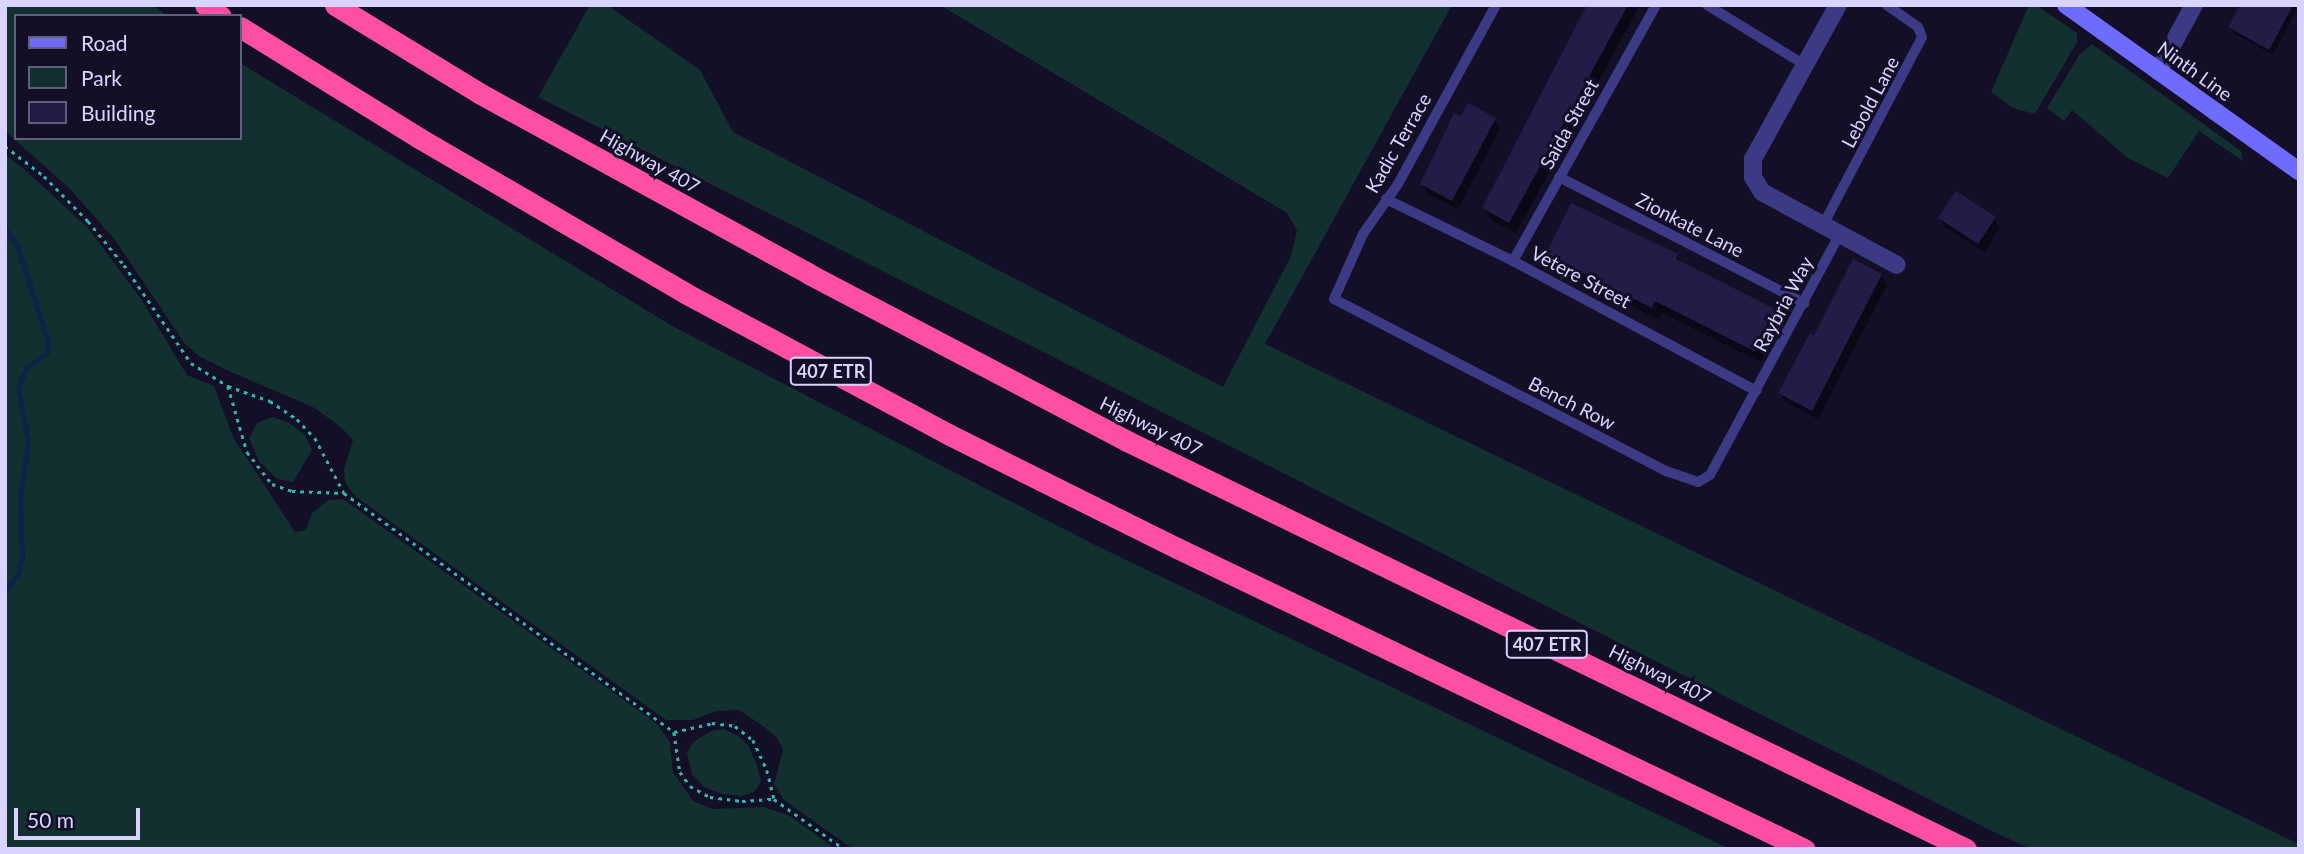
<!DOCTYPE html>
<style>
body{margin:0}
#map{position:relative;width:2304px;height:854px;overflow:hidden;background:#130f26;font-family:Lato,sans-serif}
div>[style]{position:absolute}
.green>*{inset:0;background:#12302f}
.shadow>*{inset:0;background:#0007}
.stream>*{height:5px;margin:-2.5px;padding:0 2.5px;transform-origin:2.5px;border-radius:2.5px;background:#0c2248}
.building>*{inset:0;background:#241b47}
.path>*{height:2.5px;margin-top:-1.25px;transform-origin:0;background:repeating-linear-gradient(90deg,#2fb8b0 0 3.5px,transparent 0 8.5px)}
.lane>*{height:10px;margin:-5px;padding:0 5px;transform-origin:5px;border-radius:5px;background:#3d3a85}
.street>*{height:18px;margin:-9px;padding:0 9px;transform-origin:9px;border-radius:9px;background:#3d3a85}
.secondary>*{height:18px;margin:-9px;padding:0 9px;transform-origin:9px;border-radius:9px;background:#6f6bff}
.highway>*{height:21px;margin:-10.5px;padding:0 10.5px;transform-origin:10.5px;border-radius:10.5px;background:#ff4fa3}
span{translate:-50% -50%;white-space:nowrap;text-align:center;line-height:1.15;-webkit-text-stroke:6px #130f26;paint-order:stroke}
.shield-label span{padding:2px 5px;background:#130f26;border:2px solid;border-radius:5px;-webkit-text-stroke-width:0}
.shield-label{font-size:18px;color:#d9d4ff;font-weight:700}
.street-label{font-size:19px;color:#d9d4ff}
.frame{position:absolute;inset:0;border:7px solid #d9d4ff;pointer-events:none}
.legend{position:absolute;left:14px;top:14px;width:228px;height:126px;box-sizing:border-box;background:#130f26;border:2px solid #625e7d;margin:0;padding:9px 12px;list-style:none;font-size:21px;color:#d9d4ff}
.legend li{display:flex;align-items:center;gap:14px;height:35px}
.legend b{width:35px;border:2px solid #625e7d}
.scale{position:absolute;left:14px;top:808px;width:126px;height:32px;box-sizing:border-box;border:4px solid #d9d4ff;border-top:0;padding-left:9px;font-size:21px;line-height:24px;white-space:nowrap;color:#d9d4ff;-webkit-text-stroke:5px #130f26;paint-order:stroke}
</style>
<div id="map">
<div class="green">
<i style="clip-path:polygon(5px 5px,152px 5px,168px 16px,16px 16px,16px 138px,240px 138px,240px 63px,674px 327px,1095px 545px,1730px 849px,853px 849px,784px 800px,774px 784px,783px 750px,778px 739px,763px 726px,739px 710px,716px 711px,693px 720px,666px 720px,355px 496px,345px 482px,344px 469px,353px 440px,341px 427px,313px 407px,233px 373px,199px 356px,185px 344px,115px 240px,70px 189px,5px 131px)"></i>
<i style="clip-path:polygon(590px 5px,607px 5px,700px 70px,733px 132px,1223px 387px,1291px 256px,1297px 230px,1287px 213px,940px 5px,1452px 5px,1265px 344px,2299px 844px,2299px 849px,2031px 849px,1996px 833px,538px 97px)"></i>
<i style="clip-path:polygon(2029px 5px,2036px 5px,2077px 33px,2077px 42px,2035px 114px,2013px 108px,1991px 92px)"></i>
<i style="clip-path:polygon(2092px 44px,2241px 151px,2243px 161px,2199px 131px,2168px 178px,2128px 158px,2072px 110px,2064px 121px,2047px 108px,2080px 54px)"></i>
<i style="clip-path:polygon(5px 155px,23px 168px,88px 228px,141px 299px,187px 375px,214px 386px,233px 437px,295px 532px,306px 530px,312px 513px,329px 500px,343px 499px,656px 723px,670px 742px,673px 772px,693px 801px,713px 809px,764px 807px,790px 816px,836px 849px,5px 849px)"></i>
<i style="clip-path:polygon(272px 417px,288px 422px,305px 435px,312px 450px,293px 482px,277px 479px,259px 461px,249px 438px,257px 423px)"></i>
<i style="clip-path:polygon(724px 729px,738px 736px,748px 745px,757px 765px,761px 782px,754px 792px,742px 796px,722px 794px,704px 787px,692px 774px,687px 753px,693px 742px,711px 731px)"></i>
</div>
<div class="shadow">
<i style="clip-path:polygon(1589px 5px,1640px 5px,1516px 233px,1491px 220px,1484px 208px)"></i>
<i style="clip-path:polygon(2242px 5px,2299px 5px,2273px 55px,2234px 33px,2230px 27px)"></i>
<i style="clip-path:polygon(1461px 118px,1494px 119px,1500px 129px,1458px 209px,1427px 194px,1422px 184px)"></i>
<i style="clip-path:polygon(1994px 218px,2000px 228px,1984px 252px,1946px 228px,1940px 219px)"></i>
<i style="clip-path:polygon(1548px 254px,1677px 256px,1681px 264px,1774px 310px,1781px 323px,1761px 362px,1662px 313px,1659px 320px,1555px 267px)"></i>
<i style="clip-path:polygon(1881px 276px,1887px 285px,1818px 419px,1785px 402px,1780px 393px)"></i>
</div>
<div class="stream">
<i style="left:5px;top:229px;width:20px;rotate:53deg"></i>
<i style="left:17px;top:245px;width:105px;rotate:72.3deg"></i>
<i style="left:49px;top:345px;width:9px;rotate:111deg"></i>
<i style="left:46px;top:353px;width:25px;rotate:143deg"></i>
<i style="left:26px;top:368px;width:22px;rotate:112deg"></i>
<i style="left:18px;top:388px;width:54px;rotate:79.3deg"></i>
<i style="left:28px;top:441px;width:58px;rotate:98deg"></i>
<i style="left:20px;top:498px;width:59px;rotate:88.1deg"></i>
<i style="left:22px;top:557px;width:17px;rotate:103deg"></i>
<i style="left:18px;top:574px;width:21px;rotate:127deg"></i>
</div>
<div class="building">
<i style="clip-path:polygon(1587px 5px,1628px 5px,1509px 223px,1482px 208px)"></i>
<i style="clip-path:polygon(2240px 5px,2293px 5px,2269px 50px,2228px 27px)"></i>
<i style="clip-path:polygon(1468px 103px,1496px 118px,1452px 201px,1420px 184px,1454px 113px,1461px 116px)"></i>
<i style="clip-path:polygon(1956px 191px,1996px 217px,1978px 244px,1938px 218px)"></i>
<i style="clip-path:polygon(1571px 203px,1678px 254px,1676px 259px,1775px 309px,1754px 351px,1655px 301px,1652px 308px,1546px 254px)"></i>
<i style="clip-path:polygon(1853px 259px,1882px 274px,1812px 411px,1778px 393px,1810px 333px,1814px 335px)"></i>
</div>
<div class="path">
<i style="left:5px;top:146px;width:49px;rotate:37.6deg"></i>
<i style="left:44px;top:176px;width:63px;rotate:45.6deg"></i>
<i style="left:88px;top:221px;width:57px;rotate:50.7deg"></i>
<i style="left:124px;top:265px;width:119px;rotate:55.6deg"></i>
<i style="left:191px;top:363px;width:44px;rotate:31.9deg"></i>
<i style="left:228px;top:386px;width:45px;rotate:19.7deg"></i>
<i style="left:270px;top:401px;width:32px;rotate:34deg"></i>
<i style="left:297px;top:419px;width:26px;rotate:47deg"></i>
<i style="left:315px;top:438px;width:62px;rotate:62.2deg"></i>
<i style="left:344px;top:493px;width:407px;rotate:35.9deg"></i>
<i style="left:674px;top:732px;width:39px;rotate:-13deg"></i>
<i style="left:712px;top:723px;width:23px;rotate:7deg"></i>
<i style="left:735px;top:726px;width:23px;rotate:38deg"></i>
<i style="left:753px;top:740px;width:33px;rotate:65deg"></i>
<i style="left:767px;top:770px;width:30px;rotate:76deg"></i>
<i style="left:774px;top:799px;width:86px;rotate:35.5deg"></i>
<i style="left:228px;top:386px;width:69px;rotate:73.9deg"></i>
<i style="left:247px;top:452px;width:41px;rotate:52deg"></i>
<i style="left:272px;top:484px;width:21px;rotate:19deg"></i>
<i style="left:292px;top:491px;width:52px;rotate:2.2deg"></i>
<i style="left:674px;top:732px;width:40px;rotate:81.5deg"></i>
<i style="left:680px;top:772px;width:17px;rotate:54deg"></i>
<i style="left:690px;top:786px;width:23px;rotate:29deg"></i>
<i style="left:710px;top:797px;width:32px;rotate:7deg"></i>
<i style="left:742px;top:801px;width:32px;rotate:-4deg"></i>
</div>
<div class="lane">
<i style="left:1496px;top:5px;width:204px;rotate:118.7deg"></i>
<i style="left:1398px;top:184px;width:61px;rotate:125deg"></i>
<i style="left:1363px;top:234px;width:71px;rotate:114deg"></i>
<i style="left:1334px;top:299px;width:374px;rotate:27.4deg"></i>
<i style="left:1666px;top:471px;width:34px;rotate:19deg"></i>
<i style="left:1698px;top:482px;width:14px;rotate:-30deg"></i>
<i style="left:1710px;top:475px;width:274px;rotate:-61.7deg"></i>
<i style="left:1707px;top:5px;width:115px;rotate:31.5deg"></i>
<i style="left:1559px;top:177px;width:276px;rotate:27.2deg"></i>
<i style="left:1386px;top:199px;width:141px;rotate:26deg"></i>
<i style="left:1513px;top:261px;width:276px;rotate:28.1deg"></i>
<i style="left:1823px;top:225px;width:212px;rotate:-62.2deg"></i>
<i style="left:1922px;top:37px;width:11px;rotate:-112deg"></i>
<i style="left:1918px;top:27px;width:38px;rotate:-145deg"></i>
<i style="left:1513px;top:261px;width:293px;rotate:-60.8deg"></i>
</div>
<div class="street">
<i style="left:1838px;top:5px;width:176px;rotate:118.9deg"></i>
<i style="left:1753px;top:159px;width:18px;rotate:90deg"></i>
<i style="left:1753px;top:177px;width:17px;rotate:59deg"></i>
<i style="left:1762px;top:192px;width:153px;rotate:28.4deg"></i>
<i style="left:2158px;top:71px;width:75px;rotate:-61.4deg"></i>
</div>
<div class="secondary">
<i style="left:2066px;top:5px;width:286px;rotate:35.5deg"></i>
</div>
<div class="highway">
<i style="left:205px;top:5px;width:19px;rotate:35deg"></i>
<i style="left:335px;top:5px;width:169px;rotate:31.4deg"></i>
<i style="left:479px;top:93px;width:376px;rotate:28.7deg"></i>
<i style="left:809px;top:274px;width:359px;rotate:27.7deg"></i>
<i style="left:1127px;top:441px;width:933px;rotate:25.93deg"></i>
<i style="left:240px;top:27px;width:211px;rotate:31.8deg"></i>
<i style="left:419px;top:138px;width:308px;rotate:30.2deg"></i>
<i style="left:685px;top:293px;width:298px;rotate:28.2deg"></i>
<i style="left:948px;top:434px;width:256px;rotate:26.5deg"></i>
<i style="left:1177px;top:548px;width:696px;rotate:25.64deg"></i>
</div>
<div class="shield-label">
<span style="left:831px;top:371px">407 ETR</span>
<span style="left:1547px;top:644px">407 ETR</span>
</div>
<div class="street-label">
<span style="left:2195px;top:71px;rotate:36deg">Ninth Line</span>
<span style="left:1870px;top:102px;rotate:-62deg">Lebold Lane</span>
<span style="left:1569px;top:124px;rotate:-61deg">Saida Street</span>
<span style="left:1398px;top:143px;rotate:-60deg">Kadic Terrace</span>
<span style="left:650px;top:161px;rotate:29deg">Highway 407</span>
<span style="left:1690px;top:225px;rotate:27deg">Zionkate Lane</span>
<span style="left:1581px;top:277px;rotate:28deg">Vetere Street</span>
<span style="left:1783px;top:304px;rotate:-62deg">Raybria Way</span>
<span style="left:1572px;top:403px;rotate:27deg">Bench Row</span>
<span style="left:1151px;top:426px;rotate:26deg">Highway 407</span>
<span style="left:1660px;top:674px;rotate:26deg">Highway 407</span>
</div>
<div class="frame"></div>
<ul class="legend">
<li><b style="height:9px;background:#6f6bff"></b>Road</li>
<li><b style="height:19px;background:#12302f"></b>Park</li>
<li><b style="height:19px;background:#241b47"></b>Building</li>
</ul>
<div class="scale">50 m</div>
</div>
